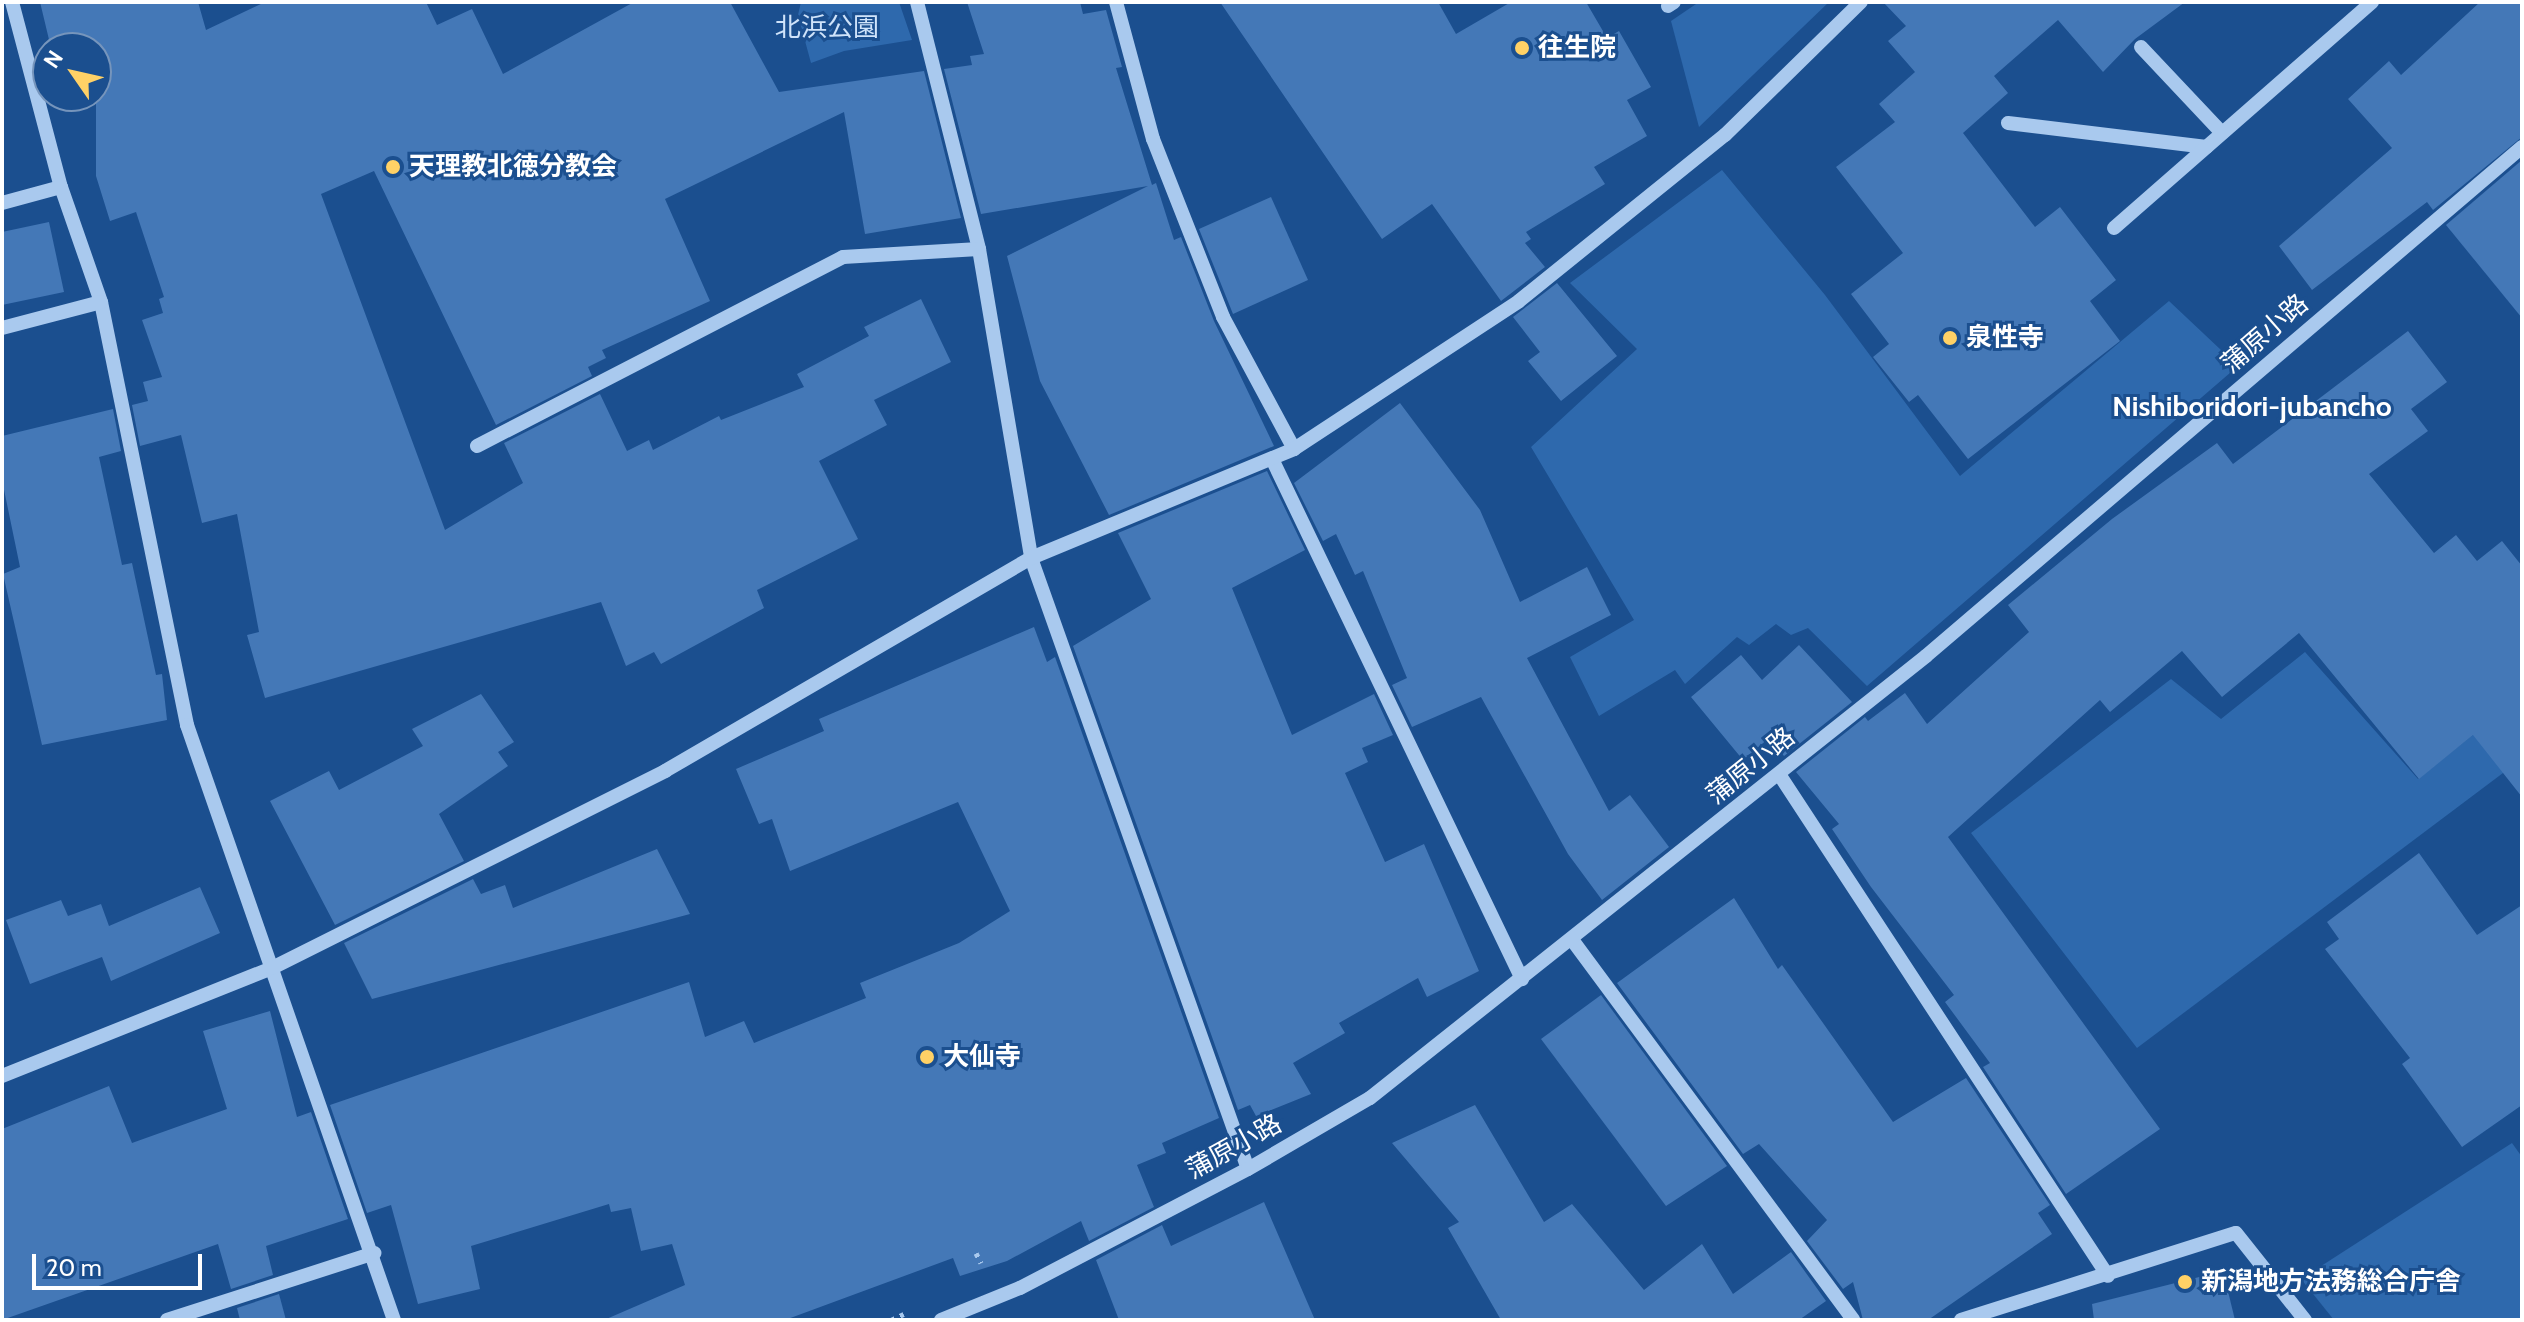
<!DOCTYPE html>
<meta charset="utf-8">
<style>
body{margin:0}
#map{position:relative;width:2524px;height:1322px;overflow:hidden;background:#1b4f8f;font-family:Cabin,"Noto Sans JP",sans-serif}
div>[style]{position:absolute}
.green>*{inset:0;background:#2e69ad}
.building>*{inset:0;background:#4478b7}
.path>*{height:5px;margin-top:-2.5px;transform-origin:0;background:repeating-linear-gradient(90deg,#a9c9ee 0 4px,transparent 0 10px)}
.minor>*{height:14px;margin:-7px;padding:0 7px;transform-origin:7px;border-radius:7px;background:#a9c9ee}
.dots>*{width:22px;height:22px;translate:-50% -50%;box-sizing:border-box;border:4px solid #1b4f8f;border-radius:50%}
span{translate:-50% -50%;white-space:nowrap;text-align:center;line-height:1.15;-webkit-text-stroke:6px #1b4f8f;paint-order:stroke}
.park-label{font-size:26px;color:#cfe3fa}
.poi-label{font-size:26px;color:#fff;font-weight:700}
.left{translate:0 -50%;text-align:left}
.street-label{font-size:26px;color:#fff}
.neighbourhood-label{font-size:28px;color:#fff;font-weight:700}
.frame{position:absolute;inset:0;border:4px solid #fff;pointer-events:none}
.north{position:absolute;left:32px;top:32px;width:80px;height:80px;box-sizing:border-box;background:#1b4f8f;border:2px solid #7695bc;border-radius:50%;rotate:304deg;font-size:22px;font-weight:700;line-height:32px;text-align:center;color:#fff}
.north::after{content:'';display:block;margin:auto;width:28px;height:36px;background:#ffd166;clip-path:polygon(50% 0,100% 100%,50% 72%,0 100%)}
.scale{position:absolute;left:32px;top:1254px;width:170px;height:36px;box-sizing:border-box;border:4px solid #fff;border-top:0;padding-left:10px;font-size:24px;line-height:28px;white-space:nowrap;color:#fff;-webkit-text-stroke:6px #1b4f8f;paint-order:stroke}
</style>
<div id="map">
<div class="green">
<i style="clip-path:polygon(801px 2px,899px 2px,912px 40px,844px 51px,811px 63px,798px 15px)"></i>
<i style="clip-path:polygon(1699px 2px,1829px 2px,1699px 127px,1671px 21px)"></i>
<i style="clip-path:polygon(1722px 170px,1825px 295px,1960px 476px,2169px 301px,2238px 366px,1867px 686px,1808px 628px,1791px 635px,1776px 624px,1749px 645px,1737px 637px,1685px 684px,1675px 670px,1599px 716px,1570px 657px,1634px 620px,1531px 447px,1637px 349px,1570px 283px)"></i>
<i style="clip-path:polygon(2305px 652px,2418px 779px,2479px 730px,2511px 767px,2137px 1048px,1971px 833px,2171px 679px,2221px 719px)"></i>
<i style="clip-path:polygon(2512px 1143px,2522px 1157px,2522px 1320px,2334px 1320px,2301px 1279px)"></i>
</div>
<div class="building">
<i style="clip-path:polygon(40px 2px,198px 2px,206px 30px,265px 2px,426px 2px,437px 25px,472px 9px,503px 74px,634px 2px,730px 2px,779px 92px,924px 71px,961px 218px,865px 234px,844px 112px,665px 199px,710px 301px,602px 350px,606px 358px,588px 367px,592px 376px,496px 425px,374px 171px,321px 194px,445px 530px,523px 483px,504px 443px,600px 394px,627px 451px,649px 440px,653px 450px,719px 416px,721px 420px,804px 387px,797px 374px,869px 336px,864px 327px,921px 299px,951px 362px,874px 400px,887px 425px,819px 461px,858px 539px,757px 590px,764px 608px,661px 664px,654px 652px,626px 666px,601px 602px,265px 698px,247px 635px,259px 632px,237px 514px,202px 523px,181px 435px,140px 446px,132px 405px,148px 401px,143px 382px,162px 377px,142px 320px,163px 313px,159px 299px,164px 297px,136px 212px,110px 221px,96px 176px,96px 48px,51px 48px)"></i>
<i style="clip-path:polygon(967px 2px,1080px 2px,1083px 14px,1106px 10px,1122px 67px,1116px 68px,1152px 185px,1156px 183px,1174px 240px,1181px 237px,1214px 321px,1274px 446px,1109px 515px,1040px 381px,1007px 256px,1148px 186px,981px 214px,944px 69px,972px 65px,970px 56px,984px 54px)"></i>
<i style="clip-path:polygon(1220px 2px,1438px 2px,1456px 34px,1511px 2px,1586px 2px,1607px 38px,1619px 31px,1651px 87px,1627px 100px,1647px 136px,1594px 167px,1605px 184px,1526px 232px,1531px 239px,1525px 243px,1545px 267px,1501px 301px,1432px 204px,1382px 239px)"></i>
<i style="clip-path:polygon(1883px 2px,2185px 2px,2135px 39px,2103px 72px,2058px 20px,1994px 76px,2008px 93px,1963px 133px,2035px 227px,2060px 207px,2116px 280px,2090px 301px,2120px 341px,1968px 459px,1918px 395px,1909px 402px,1873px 357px,1889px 344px,1851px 294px,1903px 253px,1836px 167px,1895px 122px,1879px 104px,1915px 72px,1888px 41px,1906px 26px)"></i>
<i style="clip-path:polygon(2480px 2px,2522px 2px,2522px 137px,2433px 210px,2427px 202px,2312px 290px,2279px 246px,2392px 148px,2348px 99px,2389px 61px,2401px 75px)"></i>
<i style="clip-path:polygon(2522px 160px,2522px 318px,2446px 225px)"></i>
<i style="clip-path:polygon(1271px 197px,1308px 280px,1233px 314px,1199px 229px)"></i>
<i style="clip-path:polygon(49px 222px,64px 292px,2px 305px,2px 232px)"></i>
<i style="clip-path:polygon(1557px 283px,1617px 356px,1561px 401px,1528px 361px,1540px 352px,1513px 317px)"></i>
<i style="clip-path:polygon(2408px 331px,2447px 382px,2411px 409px,2428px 431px,2369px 474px,2434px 553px,2456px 535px,2477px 561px,2502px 541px,2522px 566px,2522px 797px,2473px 735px,2419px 779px,2299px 633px,2222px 697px,2182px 651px,2110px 712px,2100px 700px,1948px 837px,2160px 1129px,2066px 1194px,1983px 1067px,1990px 1063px,1945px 1002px,1954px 995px,1871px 887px,1832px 829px,1839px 824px,1796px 772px,1865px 717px,1868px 721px,1905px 693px,1927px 724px,2029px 632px,2008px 605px,2112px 519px,2217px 443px,2233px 464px)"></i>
<i style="clip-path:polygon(1400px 403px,1480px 510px,1520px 602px,1587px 567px,1611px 615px,1527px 658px,1609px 811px,1630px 795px,1669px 847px,1602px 900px,1568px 854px,1481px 697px,1412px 727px,1392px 685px,1407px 678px,1363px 571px,1355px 575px,1336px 534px,1323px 541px,1294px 483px)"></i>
<i style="clip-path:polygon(113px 409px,121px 451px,99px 457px,122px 565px,132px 563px,156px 675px,162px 674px,167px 720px,42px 745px,3px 574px,20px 567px,2px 480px,2px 436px)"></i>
<i style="clip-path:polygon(1267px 471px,1305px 550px,1232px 588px,1292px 735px,1374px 694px,1393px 735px,1362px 748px,1368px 762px,1345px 773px,1385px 862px,1424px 844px,1479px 971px,1427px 997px,1418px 978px,1339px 1023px,1345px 1033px,1293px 1063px,1311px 1094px,1256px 1116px,1250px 1105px,1238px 1110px,1073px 646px,1151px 599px,1118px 533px)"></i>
<i style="clip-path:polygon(1034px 627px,1047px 662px,1055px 657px,1219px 1118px,1162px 1143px,1166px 1153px,1137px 1165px,1154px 1207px,1089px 1241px,1081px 1221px,1007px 1261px,960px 1276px,953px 1258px,785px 1320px,604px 1320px,685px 1285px,672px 1244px,641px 1251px,631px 1208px,611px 1212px,609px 1204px,471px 1246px,480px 1289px,418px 1304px,391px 1205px,367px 1213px,330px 1105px,689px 982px,705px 1037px,744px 1021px,754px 1043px,866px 998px,860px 983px,959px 943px,1010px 911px,958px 802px,790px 871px,772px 819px,759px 824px,736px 769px,824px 731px,819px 719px)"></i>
<i style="clip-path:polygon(1799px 645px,1852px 702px,1784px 756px,1769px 738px,1743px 760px,1691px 697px,1741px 655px,1762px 680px)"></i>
<i style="clip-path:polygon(481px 694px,514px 742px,498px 752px,508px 766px,439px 814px,464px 861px,335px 925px,270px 801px,329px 771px,339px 790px,423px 746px,412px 729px)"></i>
<i style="clip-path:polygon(657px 849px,690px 914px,372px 999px,344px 943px,473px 879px,481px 894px,505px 885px,513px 908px)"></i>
<i style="clip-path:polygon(2419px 853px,2477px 935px,2522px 905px,2522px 1105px,2462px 1147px,2402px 1064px,2410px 1058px,2325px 949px,2339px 939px,2327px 922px)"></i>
<i style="clip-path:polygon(200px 887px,220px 933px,111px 981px,102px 957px,30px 984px,6px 920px,61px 900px,68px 916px,101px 904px,109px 926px)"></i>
<i style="clip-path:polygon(1734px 898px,1778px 969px,1782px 965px,1893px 1122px,1966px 1078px,2050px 1205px,2038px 1213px,2052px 1234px,1928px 1320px,1863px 1320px,1853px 1282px,1843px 1289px,1807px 1241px,1827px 1220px,1759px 1144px,1743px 1154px,1617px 983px)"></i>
<i style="clip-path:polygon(1601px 995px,1727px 1166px,1666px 1206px,1541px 1039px)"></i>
<i style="clip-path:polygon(270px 1011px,297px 1117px,311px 1112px,348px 1219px,266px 1246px,273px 1275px,231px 1289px,218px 1244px,2px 1320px,2px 1129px,109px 1086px,132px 1143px,227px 1109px,203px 1031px)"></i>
<i style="clip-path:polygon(1475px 1105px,1544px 1222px,1572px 1204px,1644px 1290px,1702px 1244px,1733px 1294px,1791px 1252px,1826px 1301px,1799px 1320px,1501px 1320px,1448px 1228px,1459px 1222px,1392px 1143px)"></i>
<i style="clip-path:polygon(1264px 1202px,1315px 1320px,1119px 1320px,1096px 1260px,1162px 1225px,1171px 1246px)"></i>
<i style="clip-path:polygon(2223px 1271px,2235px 1320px,2094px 1320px,2092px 1304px)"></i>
<i style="clip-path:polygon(279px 1294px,286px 1320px,240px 1320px,237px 1308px)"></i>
</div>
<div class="path">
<i style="left:976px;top:1253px;width:11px;rotate:63deg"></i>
<i style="left:891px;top:1320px;width:14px;rotate:-25deg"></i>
</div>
<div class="minor">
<i style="left:12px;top:2px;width:191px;rotate:75.2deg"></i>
<i style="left:61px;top:187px;width:122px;rotate:70.8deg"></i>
<i style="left:101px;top:302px;width:432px;rotate:78.5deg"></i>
<i style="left:187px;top:725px;width:630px;rotate:70.82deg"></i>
<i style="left:917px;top:2px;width:255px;rotate:75.9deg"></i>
<i style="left:979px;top:249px;width:313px;rotate:80.4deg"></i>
<i style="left:1031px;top:558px;width:648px;rotate:70.45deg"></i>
<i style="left:1116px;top:2px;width:142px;rotate:74.9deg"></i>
<i style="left:1153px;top:139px;width:191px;rotate:68.5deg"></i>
<i style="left:1223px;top:317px;width:150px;rotate:61.7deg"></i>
<i style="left:1668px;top:6px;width:7px;rotate:-34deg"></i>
<i style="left:2141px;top:47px;width:118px;rotate:46.7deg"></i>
<i style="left:2008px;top:123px;width:200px;rotate:6.9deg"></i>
<i style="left:2px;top:203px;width:61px;rotate:-15.2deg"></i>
<i style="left:2114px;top:228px;width:343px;rotate:-41.2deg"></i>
<i style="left:2px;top:328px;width:102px;rotate:-14.7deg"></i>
<i style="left:477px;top:446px;width:412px;rotate:-27.3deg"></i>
<i style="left:843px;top:257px;width:136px;rotate:-3.4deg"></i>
<i style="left:1273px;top:461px;width:575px;rotate:64.33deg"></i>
<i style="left:1779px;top:774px;width:600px;rotate:56.76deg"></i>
<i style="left:1573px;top:941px;width:471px;rotate:53.5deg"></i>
<i style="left:2px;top:1076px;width:291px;rotate:-21.8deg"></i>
<i style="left:272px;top:968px;width:440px;rotate:-26.6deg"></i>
<i style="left:665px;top:771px;width:423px;rotate:-30.2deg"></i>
<i style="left:1031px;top:558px;width:285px;rotate:-22.5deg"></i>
<i style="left:1294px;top:449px;width:269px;rotate:-33.3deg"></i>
<i style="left:1519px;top:301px;width:265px;rotate:-38.9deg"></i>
<i style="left:1725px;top:135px;width:190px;rotate:-44.4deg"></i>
<i style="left:167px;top:1320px;width:218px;rotate:-17.9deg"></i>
<i style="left:941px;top:1320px;width:85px;rotate:-22.1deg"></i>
<i style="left:1020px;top:1288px;width:257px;rotate:-27.6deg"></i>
<i style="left:1248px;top:1169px;width:141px;rotate:-30.2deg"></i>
<i style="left:1370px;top:1098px;width:710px;rotate:-38.48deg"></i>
<i style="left:1926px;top:656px;width:784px;rotate:-40.5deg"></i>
<i style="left:1961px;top:1320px;width:288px;rotate:-17.6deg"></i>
<i style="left:2236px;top:1233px;width:111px;rotate:51.6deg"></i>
</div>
<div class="dots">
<i style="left:1522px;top:48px;background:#ffd166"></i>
<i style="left:393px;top:167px;background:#ffd166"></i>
<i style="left:1950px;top:338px;background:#ffd166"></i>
<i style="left:927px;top:1057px;background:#ffd166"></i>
<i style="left:2185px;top:1282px;background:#ffd166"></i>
</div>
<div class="park-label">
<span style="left:827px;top:28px">北浜公園</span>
</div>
<div class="poi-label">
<span class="left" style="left:1538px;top:48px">往生院</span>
<span class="left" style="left:409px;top:167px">天理教北徳分教会</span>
<span class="left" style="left:1966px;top:338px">泉性寺</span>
<span class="left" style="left:943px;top:1057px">大仙寺</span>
<span class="left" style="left:2201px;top:1282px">新潟地方法務総合庁舎</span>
</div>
<div class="street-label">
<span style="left:2265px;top:334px;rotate:-41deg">蒲原小路</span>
<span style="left:1751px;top:766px;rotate:-39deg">蒲原小路</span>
<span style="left:1234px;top:1147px;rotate:-29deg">蒲原小路</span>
</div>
<div class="neighbourhood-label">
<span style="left:2252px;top:406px">Nishiboridori-jubancho</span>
</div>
<div class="frame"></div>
<div class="north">N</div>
<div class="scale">20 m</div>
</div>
